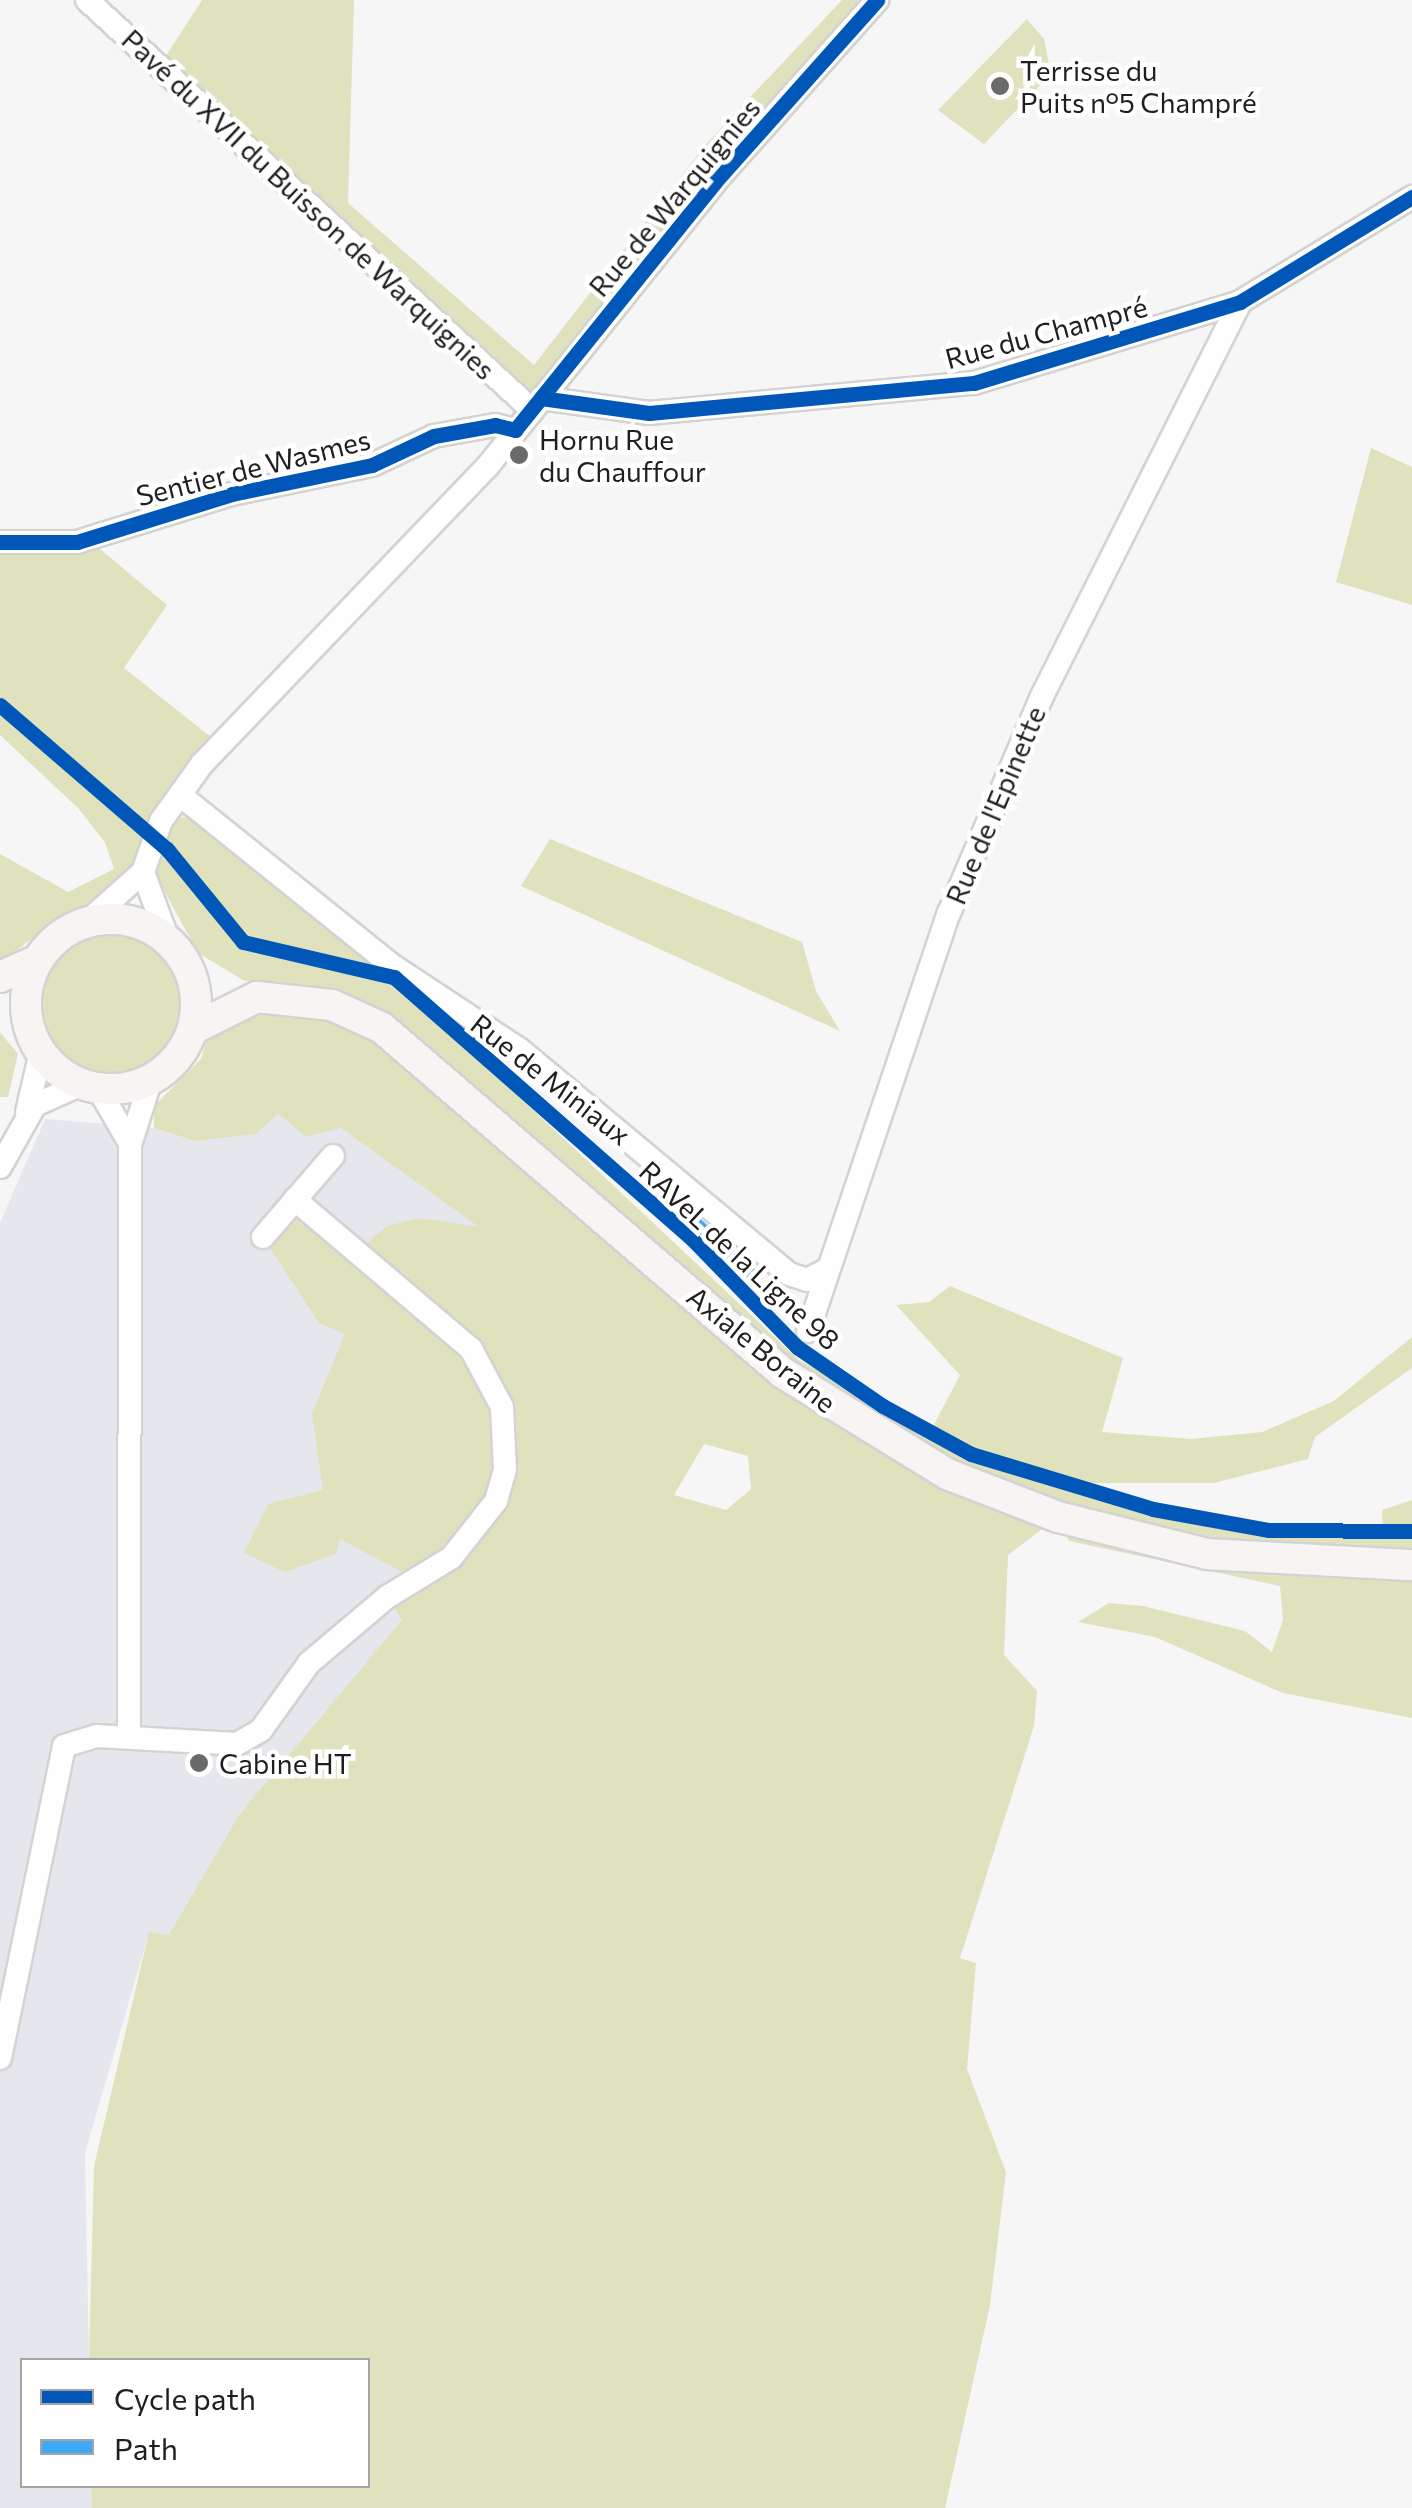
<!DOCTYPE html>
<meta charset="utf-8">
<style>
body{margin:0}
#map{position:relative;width:1412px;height:2508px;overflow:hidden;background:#f6f6f7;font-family:Commissioner,sans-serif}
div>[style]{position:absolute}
.built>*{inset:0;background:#e5e7ec}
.green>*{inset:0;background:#dfe2bd}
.round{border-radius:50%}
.roads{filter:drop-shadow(2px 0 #d3d3d4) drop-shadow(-2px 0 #d3d3d4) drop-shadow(0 2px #d3d3d4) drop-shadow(0 -2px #d3d3d4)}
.minor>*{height:22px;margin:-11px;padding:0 11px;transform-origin:11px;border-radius:11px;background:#fefefe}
.major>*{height:30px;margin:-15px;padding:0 15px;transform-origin:15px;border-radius:15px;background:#f8f4f4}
.major>.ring{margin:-15px;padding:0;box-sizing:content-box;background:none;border:30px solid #f8f4f4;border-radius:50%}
.quiet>*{height:12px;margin-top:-6px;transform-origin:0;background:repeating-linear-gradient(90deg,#3fa9f5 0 25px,transparent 0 37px)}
.cycleway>*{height:15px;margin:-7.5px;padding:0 7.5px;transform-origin:7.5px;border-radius:7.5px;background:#0057b8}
.dots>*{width:28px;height:28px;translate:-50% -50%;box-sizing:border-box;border:5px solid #fff;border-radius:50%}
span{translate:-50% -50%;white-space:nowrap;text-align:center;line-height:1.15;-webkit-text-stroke:9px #fff;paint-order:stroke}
.poi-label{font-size:28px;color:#1f1f20}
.left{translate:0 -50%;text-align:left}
.street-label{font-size:28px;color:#1f1f20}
.legend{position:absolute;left:20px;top:2358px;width:350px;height:130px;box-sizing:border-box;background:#fff;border:2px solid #a5a5a6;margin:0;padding:12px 18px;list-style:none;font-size:30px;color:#1f1f20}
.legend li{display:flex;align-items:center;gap:20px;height:50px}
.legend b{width:50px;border:2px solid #a5a5a6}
</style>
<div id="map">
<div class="built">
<i style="clip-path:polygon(278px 1114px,306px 1137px,341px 1128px,719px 1379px,169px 1936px,149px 1933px,85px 2153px,89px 2360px,22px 2360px,22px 2486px,91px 2486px,92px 2508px,0 2508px,0 1223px,45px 1119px,154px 1128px,195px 1141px)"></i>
</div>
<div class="green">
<i style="clip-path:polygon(202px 0,354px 0,348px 203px,534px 365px,706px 144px,842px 0,864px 0,703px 175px,526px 397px,164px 59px)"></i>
<i style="clip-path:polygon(1027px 19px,1044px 39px,1051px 74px,984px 144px,938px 110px)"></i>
<i style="clip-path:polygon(1371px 448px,1412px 467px,1412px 605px,1336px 582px)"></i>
<i style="clip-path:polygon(0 535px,87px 538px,167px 605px,124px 668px,216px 741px,164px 795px,138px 863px,101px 904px,38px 934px,0 963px,0 854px,68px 892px,114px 869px,105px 842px,78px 808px,0 735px)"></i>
<i style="clip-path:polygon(evenodd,195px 817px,445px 1027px,799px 1360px,930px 1432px,960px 1375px,896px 1305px,929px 1302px,950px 1286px,1123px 1358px,1102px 1432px,1191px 1439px,1262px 1432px,1334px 1401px,1412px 1337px,1412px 1368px,1315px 1437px,1308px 1459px,1214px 1483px,1060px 1483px,1202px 1520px,1324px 1534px,1383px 1533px,1382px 1510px,1412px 1500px,1412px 1718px,1283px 1693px,1155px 1637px,1078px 1622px,1109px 1603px,1143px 1606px,1245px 1631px,1272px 1652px,1283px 1620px,1280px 1586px,1069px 1541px,1058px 1517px,1008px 1555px,1004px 1655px,1037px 1691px,1034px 1726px,960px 1958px,976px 1963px,967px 2069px,1006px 2172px,990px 2305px,945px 2508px,92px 2508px,91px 2486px,368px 2486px,368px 2360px,89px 2360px,94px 2166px,149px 1932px,169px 1935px,239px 1815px,402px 1620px,387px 1597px,415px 1579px,340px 1539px,336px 1554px,285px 1572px,244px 1553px,268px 1504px,323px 1490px,312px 1413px,345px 1334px,319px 1323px,263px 1237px,295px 1200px,358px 1251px,387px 1226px,420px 1218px,479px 1227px,341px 1128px,306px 1137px,278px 1114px,255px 1134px,195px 1141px,154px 1128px,154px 1106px,201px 1059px,210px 1027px,267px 1012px,313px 1015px,352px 1026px,554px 1156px,407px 1029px,350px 996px,243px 980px,198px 953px,151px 867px,174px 818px,195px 817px,704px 1444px,748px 1456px,751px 1489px,726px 1510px,674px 1495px,704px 1444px)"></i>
<i style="clip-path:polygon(550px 839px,802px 942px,816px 991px,840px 1031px,521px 886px)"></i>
<i class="round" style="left:43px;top:935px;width:138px;height:138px"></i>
<i style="clip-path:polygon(0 1032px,18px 1054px,8px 1097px,0 1097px)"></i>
</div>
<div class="roads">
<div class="minor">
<i style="left:87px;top:0;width:604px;rotate:42.65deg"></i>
<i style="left:541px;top:398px;width:109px;rotate:7.9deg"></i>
<i style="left:649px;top:413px;width:326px;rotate:-5.3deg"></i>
<i style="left:974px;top:383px;width:278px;rotate:-16.9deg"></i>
<i style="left:1240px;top:302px;width:202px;rotate:-31.4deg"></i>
<i style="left:0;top:542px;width:77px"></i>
<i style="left:77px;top:542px;width:162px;rotate:-17.2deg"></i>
<i style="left:232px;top:494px;width:143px;rotate:-11.7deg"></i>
<i style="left:372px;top:465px;width:68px;rotate:-25.1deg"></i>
<i style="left:434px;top:436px;width:62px;rotate:-10.2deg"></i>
<i style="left:495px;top:425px;width:21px;rotate:14deg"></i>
<i style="left:180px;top:795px;width:270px;rotate:38.8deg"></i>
<i style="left:390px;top:964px;width:154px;rotate:33.4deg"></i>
<i style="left:519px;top:1049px;width:351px;rotate:39.8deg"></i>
<i style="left:789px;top:1274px;width:19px;rotate:18deg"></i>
<i style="left:807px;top:1280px;width:20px;rotate:-27deg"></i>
<i style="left:143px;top:872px;width:72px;rotate:69.8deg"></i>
<i style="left:87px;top:922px;width:75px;rotate:-41.8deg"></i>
<i style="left:143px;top:872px;width:54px;rotate:-70.6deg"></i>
<i style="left:161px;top:821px;width:70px;rotate:-54.3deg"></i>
<i style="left:202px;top:764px;width:412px;rotate:-46.2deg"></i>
<i style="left:487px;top:467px;width:365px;rotate:-51.3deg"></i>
<i style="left:715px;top:182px;width:244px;rotate:-48.3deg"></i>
<i style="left:98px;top:1088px;width:60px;rotate:60deg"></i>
<i style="left:27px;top:1112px;width:62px;rotate:-76.9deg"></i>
<i style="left:0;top:1167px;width:71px;rotate:-60.6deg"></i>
<i style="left:35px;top:1105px;width:51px;rotate:-24.1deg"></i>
<i style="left:263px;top:1237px;width:107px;rotate:-49.2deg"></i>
<i style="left:808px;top:1331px;width:441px;rotate:-71.4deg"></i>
<i style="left:949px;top:913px;width:236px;rotate:-66.8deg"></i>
<i style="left:1042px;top:696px;width:441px;rotate:-63.3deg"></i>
<i style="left:129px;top:1736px;width:591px;rotate:-89.9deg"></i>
<i style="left:130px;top:1145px;width:69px;rotate:-72.3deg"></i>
<i style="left:0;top:2058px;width:318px;rotate:-78.4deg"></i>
<i style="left:64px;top:1746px;width:34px;rotate:-17deg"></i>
<i style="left:96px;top:1736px;width:141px;rotate:3.2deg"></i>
<i style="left:237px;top:1744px;width:28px;rotate:-30deg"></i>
<i style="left:261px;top:1730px;width:82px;rotate:-54.4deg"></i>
<i style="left:309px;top:1663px;width:102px;rotate:-40.2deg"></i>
<i style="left:387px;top:1597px;width:75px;rotate:-31.4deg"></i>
<i style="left:451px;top:1558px;width:73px;rotate:-51.7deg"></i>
<i style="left:496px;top:1501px;width:33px;rotate:-74deg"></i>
<i style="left:505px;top:1469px;width:62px;rotate:-92.8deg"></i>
<i style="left:502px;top:1407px;width:66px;rotate:-118.1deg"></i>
<i style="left:471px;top:1349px;width:231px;rotate:-139.7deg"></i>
</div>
<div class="major">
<i class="ring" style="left:26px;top:919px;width:140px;height:140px"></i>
<i style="left:0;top:977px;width:42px;rotate:-24.1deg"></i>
<i style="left:193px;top:1029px;width:72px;rotate:-26.6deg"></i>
<i style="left:257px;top:997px;width:75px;rotate:6.1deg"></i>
<i style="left:332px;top:1005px;width:55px;rotate:24.7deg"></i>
<i style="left:382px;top:1028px;width:529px;rotate:40.71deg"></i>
<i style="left:783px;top:1373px;width:193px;rotate:31.6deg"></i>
<i style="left:947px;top:1474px;width:119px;rotate:21.2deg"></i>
<i style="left:1058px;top:1517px;width:154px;rotate:13.9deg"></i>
<i style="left:1207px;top:1554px;width:205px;rotate:3.1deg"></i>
</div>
</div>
<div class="quiet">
<i style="left:686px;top:1214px;width:135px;rotate:42.3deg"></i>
</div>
<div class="cycleway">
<i style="left:541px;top:398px;width:109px;rotate:7.9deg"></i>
<i style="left:649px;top:413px;width:326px;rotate:-5.3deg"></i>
<i style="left:974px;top:383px;width:278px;rotate:-16.9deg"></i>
<i style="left:1240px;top:302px;width:202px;rotate:-31.4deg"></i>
<i style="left:0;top:542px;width:77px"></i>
<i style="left:77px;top:542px;width:162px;rotate:-17.2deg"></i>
<i style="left:232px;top:494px;width:143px;rotate:-11.7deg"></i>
<i style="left:372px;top:465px;width:68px;rotate:-25.1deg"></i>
<i style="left:434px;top:436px;width:62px;rotate:-10.2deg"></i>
<i style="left:495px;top:425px;width:21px;rotate:14deg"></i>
<i style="left:515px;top:430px;width:319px;rotate:-51.1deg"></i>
<i style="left:715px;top:182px;width:244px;rotate:-48.3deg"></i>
<i style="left:0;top:705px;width:221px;rotate:40.8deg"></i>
<i style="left:167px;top:849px;width:120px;rotate:50.7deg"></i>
<i style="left:243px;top:942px;width:155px;rotate:13.1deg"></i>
<i style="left:394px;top:977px;width:397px;rotate:41.3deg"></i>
<i style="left:692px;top:1239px;width:151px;rotate:45.8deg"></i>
<i style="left:797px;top:1347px;width:104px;rotate:34.5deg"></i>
<i style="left:883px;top:1406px;width:100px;rotate:28.6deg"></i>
<i style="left:971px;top:1454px;width:190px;rotate:16.8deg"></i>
<i style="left:1153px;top:1509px;width:118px;rotate:10.3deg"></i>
<i style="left:1269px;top:1530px;width:143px;rotate:0.4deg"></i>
</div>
<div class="dots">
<i style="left:1000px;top:86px;background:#6a6a6b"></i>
<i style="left:519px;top:455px;background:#6a6a6b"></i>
<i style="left:199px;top:1763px;background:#6a6a6b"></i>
</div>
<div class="poi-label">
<span class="left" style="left:1020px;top:86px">Terrisse du<br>Puits n°5 Champré</span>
<span class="left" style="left:539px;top:455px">Hornu Rue<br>du Chauffour</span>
<span class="left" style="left:219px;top:1763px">Cabine HT</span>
</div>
<div class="street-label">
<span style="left:674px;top:197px;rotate:-50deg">Rue de Warquignies</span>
<span style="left:309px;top:204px;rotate:43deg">Pavé du XVII du Buisson de Warquignies</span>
<span style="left:1046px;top:332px;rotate:-15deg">Rue du Champré</span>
<span style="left:253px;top:467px;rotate:-14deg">Sentier de Wasmes</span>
<span style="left:995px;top:805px;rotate:-67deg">Rue de l'Epinette</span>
<span style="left:551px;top:1079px;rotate:38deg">Rue de Miniaux</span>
<span style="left:740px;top:1255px;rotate:43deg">RAVeL de la Ligne 98</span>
<span style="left:762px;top:1349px;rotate:39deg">Axiale Boraine</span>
</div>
<ul class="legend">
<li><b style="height:12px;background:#0057b8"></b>Cycle path</li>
<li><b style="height:12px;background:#3fa9f5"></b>Path</li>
</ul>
</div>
